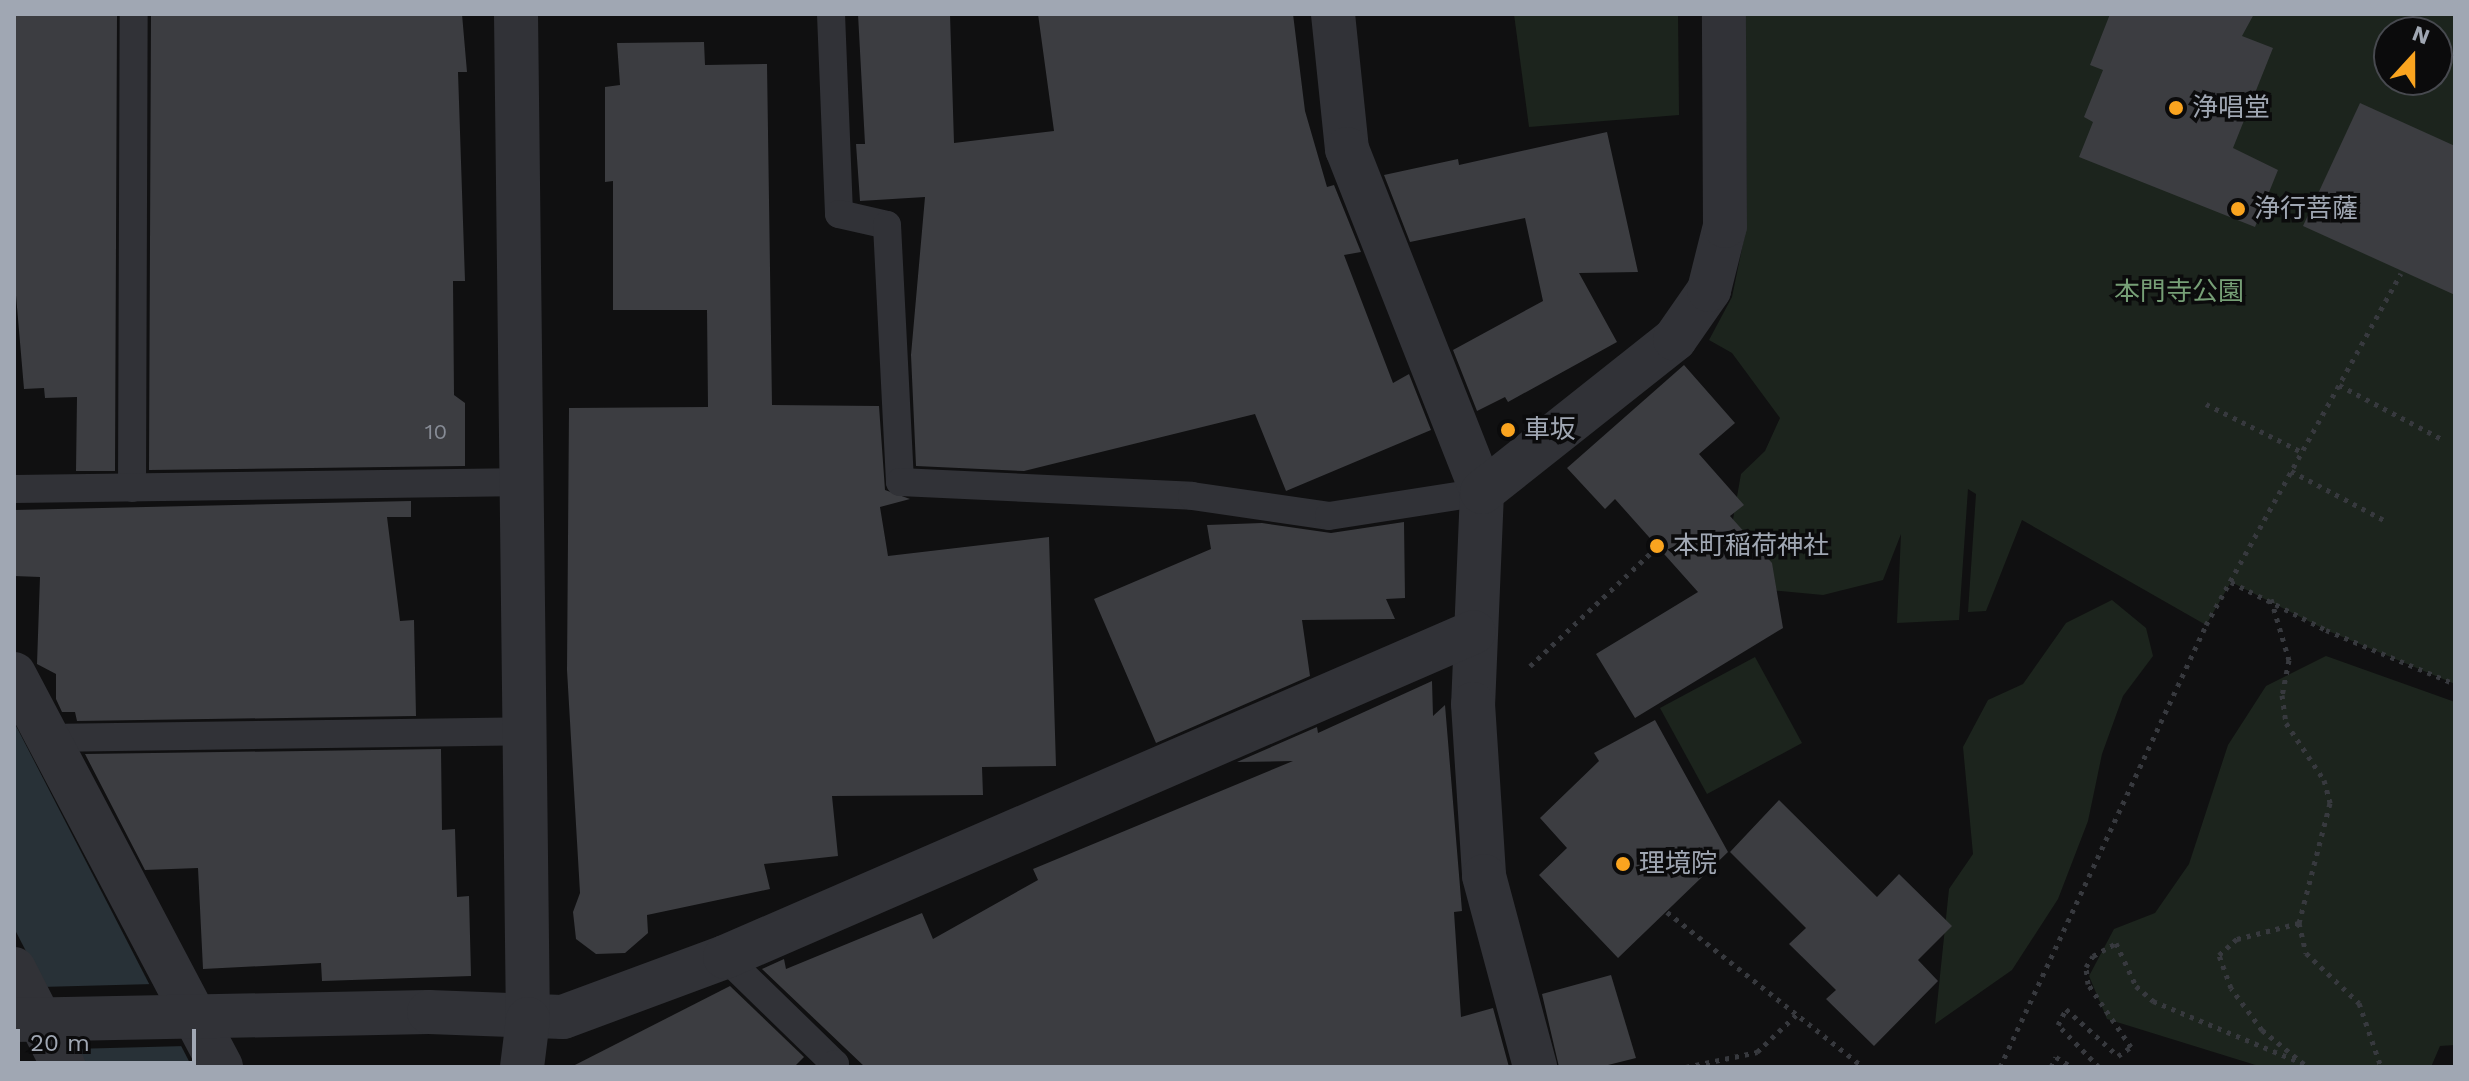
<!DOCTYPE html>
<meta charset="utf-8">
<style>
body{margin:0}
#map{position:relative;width:2469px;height:1081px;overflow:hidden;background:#101011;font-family:"Work Sans","Noto Sans JP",sans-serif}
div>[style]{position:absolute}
.green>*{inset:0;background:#1c241d}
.water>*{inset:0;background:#283137}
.pier>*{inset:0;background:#101011}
.building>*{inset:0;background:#3c3d41}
.path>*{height:5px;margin-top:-2.5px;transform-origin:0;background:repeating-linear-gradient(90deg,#37393e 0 4px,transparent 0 10px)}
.service>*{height:28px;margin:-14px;padding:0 14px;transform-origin:14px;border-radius:14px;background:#313237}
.minor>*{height:44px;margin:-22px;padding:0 22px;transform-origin:22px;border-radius:22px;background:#313237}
.tertiary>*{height:44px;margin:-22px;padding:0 22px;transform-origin:22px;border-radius:22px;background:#313237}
.dots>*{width:22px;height:22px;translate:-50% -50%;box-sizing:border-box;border:4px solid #0b0b0c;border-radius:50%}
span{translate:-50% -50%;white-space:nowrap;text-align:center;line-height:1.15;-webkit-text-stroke:7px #0b0b0c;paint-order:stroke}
.number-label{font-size:22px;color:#878c96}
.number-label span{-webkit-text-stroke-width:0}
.poi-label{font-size:26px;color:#a0a7b3}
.left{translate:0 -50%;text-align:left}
.park-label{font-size:26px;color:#769f76}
.frame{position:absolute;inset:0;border:16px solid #a0a7b3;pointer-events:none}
.north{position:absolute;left:2373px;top:16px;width:80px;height:80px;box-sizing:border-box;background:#0b0b0c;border:2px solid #47494f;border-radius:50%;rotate:21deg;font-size:22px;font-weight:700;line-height:32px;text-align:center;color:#a0a7b3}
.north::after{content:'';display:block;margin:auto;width:28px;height:36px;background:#faa41f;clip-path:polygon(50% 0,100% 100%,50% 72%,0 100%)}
.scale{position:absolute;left:16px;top:1029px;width:180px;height:36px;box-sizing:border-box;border:4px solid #a0a7b3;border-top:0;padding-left:10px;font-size:24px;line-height:28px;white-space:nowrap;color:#a0a7b3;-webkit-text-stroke:6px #0b0b0c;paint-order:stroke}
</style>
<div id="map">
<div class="green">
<i style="clip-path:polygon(1514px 14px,1678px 14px,1679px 115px,1529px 127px)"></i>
<i style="clip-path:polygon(evenodd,1745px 14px,2455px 14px,2455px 684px,2326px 630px,2231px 582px,2206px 625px,2022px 520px,1986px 611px,1968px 612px,1976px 494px,1968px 489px,1959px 620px,1897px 623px,1901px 534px,1883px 580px,1823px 595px,1727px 586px,1723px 576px,1741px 474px,1765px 451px,1780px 418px,1732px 353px,1709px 340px,1732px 297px,1747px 224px,1745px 14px,2389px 32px,2437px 32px,2437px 80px,2389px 80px,2389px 32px)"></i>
<i style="clip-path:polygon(2112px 600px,2146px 628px,2153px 656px,2123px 696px,2102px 754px,2088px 821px,2058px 899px,2012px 970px,1935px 1024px,1949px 889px,1973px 854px,1963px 747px,1988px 700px,2023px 684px,2066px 623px)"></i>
<i style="clip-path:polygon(2326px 656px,2455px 702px,2455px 1045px,2440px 1046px,2431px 1067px,2262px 1067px,2107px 1019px,2089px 976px,2114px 929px,2155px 913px,2189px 864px,2228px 745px,2266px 686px)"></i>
<i style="clip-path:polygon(1755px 657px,1802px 743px,1707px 794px,1660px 708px)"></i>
</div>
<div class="water">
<i style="clip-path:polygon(14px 722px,192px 1067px,86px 1067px,14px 928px)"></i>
</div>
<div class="pier">
<i style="clip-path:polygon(154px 984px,186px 1046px,72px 1049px,40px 987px)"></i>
</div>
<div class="building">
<i style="clip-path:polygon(14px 14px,117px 14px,115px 471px,76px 471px,77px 397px,45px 398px,44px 388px,24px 389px,14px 272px)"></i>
<i style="clip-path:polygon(151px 14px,462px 14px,467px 72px,458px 72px,465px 281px,453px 281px,454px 395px,465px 403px,465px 466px,149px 470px)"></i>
<i style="clip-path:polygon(858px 14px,950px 14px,954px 143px,1054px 131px,1038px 14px,1293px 14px,1305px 111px,1327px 187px,1334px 185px,1361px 252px,1344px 255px,1393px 383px,1409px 374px,1431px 430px,1286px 491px,1255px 414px,1024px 471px,916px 466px,911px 355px,925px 197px,860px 201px,856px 144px,865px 144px)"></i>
<i style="clip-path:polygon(2110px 14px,2254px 14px,2242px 36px,2273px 48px,2233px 148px,2278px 170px,2255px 227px,2079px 157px,2093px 122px,2084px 117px,2103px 70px,2090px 65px)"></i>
<i style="clip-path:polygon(704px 42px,705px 65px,767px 64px,772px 405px,879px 406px,885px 490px,910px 499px,880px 507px,888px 556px,1049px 537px,1056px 766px,982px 767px,983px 795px,832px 796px,838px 856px,764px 864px,770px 889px,647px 915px,648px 933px,625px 953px,596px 954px,576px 939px,573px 912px,580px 893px,567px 670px,569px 408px,708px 407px,707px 310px,613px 310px,613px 181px,605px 182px,605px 87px,620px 85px,617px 43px)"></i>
<i style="clip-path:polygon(2360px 103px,2455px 146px,2455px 295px,2303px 226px)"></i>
<i style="clip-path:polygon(1607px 132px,1638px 272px,1579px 273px,1617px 342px,1508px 402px,1505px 397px,1477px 411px,1453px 350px,1543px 301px,1525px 218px,1410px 242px,1384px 175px,1458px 159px,1459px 165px)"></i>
<i style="clip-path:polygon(1684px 365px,1735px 423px,1699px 454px,1744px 505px,1730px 516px,1772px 563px,1783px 628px,1635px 718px,1596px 654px,1698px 592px,1615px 499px,1605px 509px,1567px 468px)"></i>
<i style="clip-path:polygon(411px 501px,411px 517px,387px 517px,400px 621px,414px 620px,416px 716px,77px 721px,75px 712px,62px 712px,56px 699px,56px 674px,37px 664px,40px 577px,14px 576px,14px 510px)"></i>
<i style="clip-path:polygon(1404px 522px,1405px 598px,1386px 599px,1395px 619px,1302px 620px,1310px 676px,1156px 743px,1094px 599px,1211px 549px,1207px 525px,1262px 523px,1331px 533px)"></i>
<i style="clip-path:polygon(1432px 681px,1433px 716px,1445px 705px,1462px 911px,1454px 912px,1461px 1017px,1493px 1008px,1509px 1067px,865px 1067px,762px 969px,784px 959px,786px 969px,922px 913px,933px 939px,1038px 880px,1033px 869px,1293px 761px,1237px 762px,1317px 727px,1318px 733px)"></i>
<i style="clip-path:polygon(1655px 720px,1728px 852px,1618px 958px,1539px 875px,1567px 848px,1540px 818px,1599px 761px,1594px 753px)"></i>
<i style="clip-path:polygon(441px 749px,442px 830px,455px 829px,457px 897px,469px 896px,471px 976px,322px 981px,321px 963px,203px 969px,198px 868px,145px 870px,85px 754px)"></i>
<i style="clip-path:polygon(1779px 800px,1877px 897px,1899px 874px,1952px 926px,1918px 960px,1938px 981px,1874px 1046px,1826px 999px,1836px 990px,1789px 944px,1806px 928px,1730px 852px)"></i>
<i style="clip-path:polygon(1611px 975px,1636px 1058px,1600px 1067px,1559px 1067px,1542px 994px)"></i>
<i style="clip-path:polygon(730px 986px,804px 1057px,794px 1067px,571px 1067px)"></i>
</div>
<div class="path">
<i style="left:2339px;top:385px;width:116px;rotate:27.7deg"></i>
<i style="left:2206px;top:404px;width:107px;rotate:26.6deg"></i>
<i style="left:2291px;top:471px;width:105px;rotate:27.8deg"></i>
<i style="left:2231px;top:582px;width:106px;rotate:26.8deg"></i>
<i style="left:2326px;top:630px;width:140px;rotate:22.7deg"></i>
<i style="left:2271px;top:599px;width:64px;rotate:73.6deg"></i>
<i style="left:2289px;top:660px;width:36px;rotate:101deg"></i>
<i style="left:2282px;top:695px;width:28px;rotate:82deg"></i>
<i style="left:2286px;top:723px;width:69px;rotate:56.3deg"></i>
<i style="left:2324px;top:780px;width:24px;rotate:75deg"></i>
<i style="left:2330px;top:803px;width:124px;rotate:104.5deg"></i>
<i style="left:2299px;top:923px;width:31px;rotate:77deg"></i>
<i style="left:2306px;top:953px;width:73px;rotate:43.3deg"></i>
<i style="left:2359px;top:1003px;width:68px;rotate:71deg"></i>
<i style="left:1530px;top:666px;width:167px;rotate:-43.1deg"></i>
<i style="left:1667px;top:912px;width:250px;rotate:38.3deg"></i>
<i style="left:1686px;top:1067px;width:73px;rotate:-11.9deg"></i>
<i style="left:1757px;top:1052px;width:54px;rotate:-43.5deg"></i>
<i style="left:2000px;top:1067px;width:488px;rotate:-65deg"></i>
<i style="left:2206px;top:625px;width:402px;rotate:-61deg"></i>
<i style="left:2051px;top:1067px;width:11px;rotate:-63deg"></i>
<i style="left:2056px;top:1057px;width:19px;rotate:32deg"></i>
<i style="left:2099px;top:1067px;width:59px;rotate:-134.3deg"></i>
<i style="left:2058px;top:1025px;width:18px;rotate:-63deg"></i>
<i style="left:2066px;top:1009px;width:70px;rotate:42.1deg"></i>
<i style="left:2118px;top:1056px;width:16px;rotate:-35deg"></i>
<i style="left:2131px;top:1047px;width:76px;rotate:-124.3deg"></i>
<i style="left:2088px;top:984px;width:17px;rotate:-97deg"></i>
<i style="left:2086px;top:967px;width:13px;rotate:-58deg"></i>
<i style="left:2093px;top:956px;width:26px;rotate:-29deg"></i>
<i style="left:2116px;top:943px;width:47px;rotate:65.1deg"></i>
<i style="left:2136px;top:986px;width:23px;rotate:41deg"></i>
<i style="left:2153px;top:1001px;width:164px;rotate:22.6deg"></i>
<i style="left:2304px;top:1064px;width:54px;rotate:-141deg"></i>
<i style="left:2262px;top:1030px;width:52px;rotate:-126.4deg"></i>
<i style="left:2231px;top:988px;width:35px;rotate:-110deg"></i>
<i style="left:2219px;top:955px;width:24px;rotate:-42deg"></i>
<i style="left:2237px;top:939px;width:64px;rotate:-14.5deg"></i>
</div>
<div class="service">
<i style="left:831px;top:14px;width:200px;rotate:87.7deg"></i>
<i style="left:839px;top:214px;width:49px;rotate:12.9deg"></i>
<i style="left:887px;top:225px;width:257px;rotate:87.1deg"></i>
<i style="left:900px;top:482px;width:292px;rotate:2.7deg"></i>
<i style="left:1192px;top:496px;width:138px;rotate:8.3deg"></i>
<i style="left:1329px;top:516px;width:155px;rotate:-8.9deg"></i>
<i style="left:132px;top:488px;width:474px;rotate:-89.8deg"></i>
<i style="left:14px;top:489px;width:506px;rotate:-0.79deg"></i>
<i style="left:47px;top:738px;width:475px;rotate:-0.8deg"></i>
<i style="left:725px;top:957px;width:153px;rotate:44.2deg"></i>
<i style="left:835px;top:1064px;width:4px;rotate:135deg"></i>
</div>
<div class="minor">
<i style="left:1333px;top:14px;width:136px;rotate:84.1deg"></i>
<i style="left:1347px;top:149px;width:369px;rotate:68.5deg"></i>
<i style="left:1482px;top:492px;width:212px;rotate:92.4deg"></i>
<i style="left:1473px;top:704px;width:172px;rotate:86.3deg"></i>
<i style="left:1484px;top:876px;width:198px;rotate:75deg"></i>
<i style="left:14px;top:674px;width:444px;rotate:62.2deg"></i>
<i style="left:14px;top:969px;width:110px;rotate:63deg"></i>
<i style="left:14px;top:1020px;width:415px;rotate:-1.1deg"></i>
<i style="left:429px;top:1012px;width:134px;rotate:2.1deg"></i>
<i style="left:563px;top:1017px;width:173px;rotate:-20.3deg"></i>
<i style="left:725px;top:957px;width:816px;rotate:-23.46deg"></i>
</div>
<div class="tertiary">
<i style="left:516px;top:14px;width:1005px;rotate:89.32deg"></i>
<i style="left:528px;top:1019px;width:48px;rotate:97.1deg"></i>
<i style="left:1482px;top:492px;width:246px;rotate:-38.4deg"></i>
<i style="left:1675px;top:339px;width:60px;rotate:-55.2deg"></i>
<i style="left:1709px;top:290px;width:66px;rotate:-76deg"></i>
<i style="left:1725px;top:226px;width:212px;rotate:-90.3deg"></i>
</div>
<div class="dots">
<i style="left:2176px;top:108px;background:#faa41f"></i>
<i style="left:2238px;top:209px;background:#faa41f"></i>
<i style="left:1508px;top:430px;background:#faa41f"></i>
<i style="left:1657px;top:546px;background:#faa41f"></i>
<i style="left:1623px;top:864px;background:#faa41f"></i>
</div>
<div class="number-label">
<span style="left:436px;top:432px">10</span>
</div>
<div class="poi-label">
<span class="left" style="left:2192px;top:108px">浄唱堂</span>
<span class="left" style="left:2254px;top:209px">浄行菩薩</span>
<span class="left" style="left:1524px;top:430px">車坂</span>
<span class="left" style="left:1673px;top:546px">本町稲荷神社</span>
<span class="left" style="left:1639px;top:864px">理境院</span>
</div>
<div class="park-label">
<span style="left:2179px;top:292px">本門寺公園</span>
</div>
<div class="frame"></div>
<div class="north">N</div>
<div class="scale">20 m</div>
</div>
